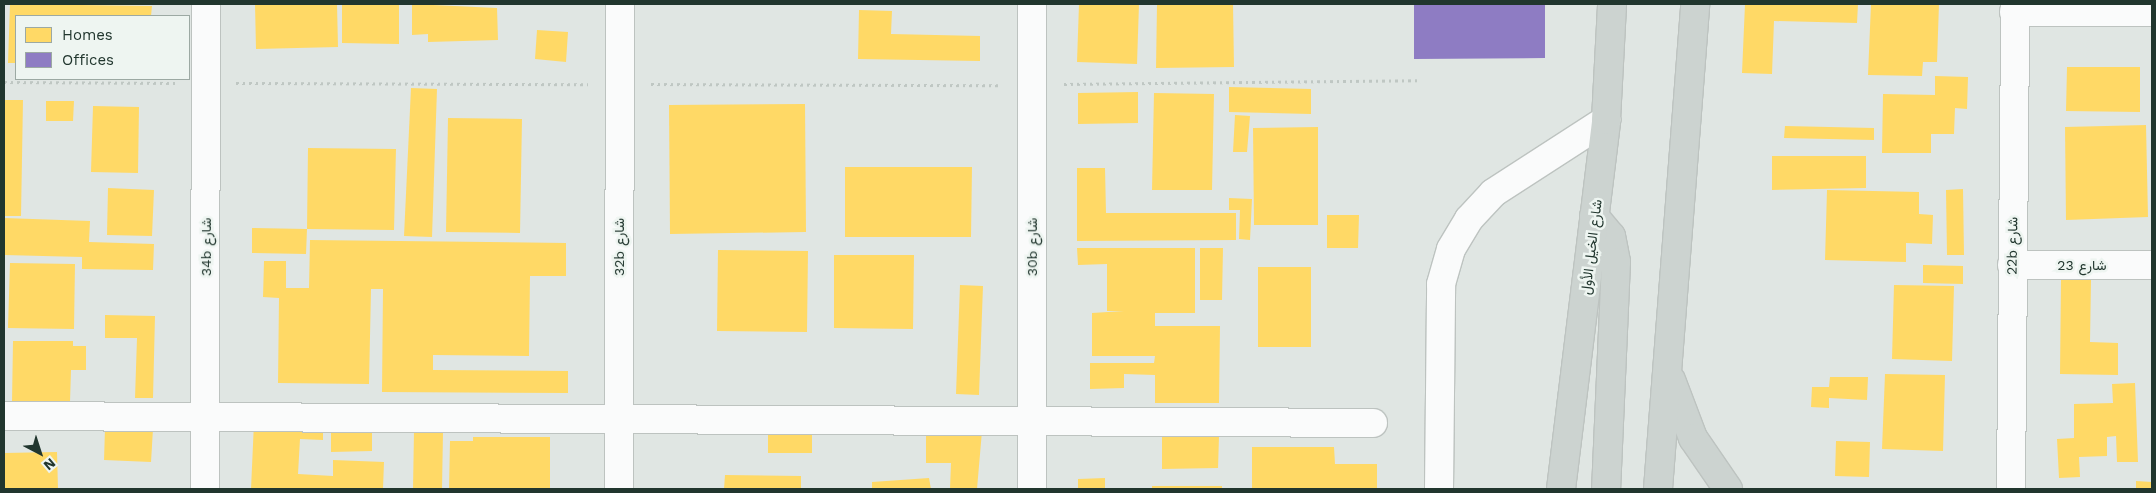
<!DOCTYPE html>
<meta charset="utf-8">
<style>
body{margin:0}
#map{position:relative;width:2156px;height:493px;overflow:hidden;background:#e0e6e3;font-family:"Work Sans",Vazirmatn,sans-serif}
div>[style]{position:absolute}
.homes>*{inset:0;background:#ffd966}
.offices>*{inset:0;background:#8e7cc3}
.path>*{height:3px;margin-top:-1.5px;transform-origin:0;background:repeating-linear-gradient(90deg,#bfc7c3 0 2.5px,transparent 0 6.5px)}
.roads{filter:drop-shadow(1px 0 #bdc3c0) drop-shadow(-1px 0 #bdc3c0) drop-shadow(0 1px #bdc3c0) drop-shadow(0 -1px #bdc3c0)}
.minor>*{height:28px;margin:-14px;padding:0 14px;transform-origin:14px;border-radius:14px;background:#fafbfb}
.major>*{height:28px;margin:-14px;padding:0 14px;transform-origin:14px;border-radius:14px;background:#ccd3d0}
span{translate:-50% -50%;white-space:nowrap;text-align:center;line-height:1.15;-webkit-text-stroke:5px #eef5f1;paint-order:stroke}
.street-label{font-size:14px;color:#21362e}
.frame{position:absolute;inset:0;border:5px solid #21362e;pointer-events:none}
.legend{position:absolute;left:15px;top:15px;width:175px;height:65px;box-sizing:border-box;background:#eef5f1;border:1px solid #9ca9a3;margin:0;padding:6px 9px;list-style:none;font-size:15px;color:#21362e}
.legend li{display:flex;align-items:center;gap:10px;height:25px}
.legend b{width:25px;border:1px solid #9ca9a3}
.north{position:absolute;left:15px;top:428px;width:50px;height:50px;-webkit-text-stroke:4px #eef5f1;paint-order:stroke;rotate:140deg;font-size:14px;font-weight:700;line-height:20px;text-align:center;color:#21362e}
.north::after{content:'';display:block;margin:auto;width:18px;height:22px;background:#21362e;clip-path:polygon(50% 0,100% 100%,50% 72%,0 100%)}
</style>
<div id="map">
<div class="homes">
<i style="clip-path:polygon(10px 4px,152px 6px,151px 16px,16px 16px,16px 63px,8px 63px)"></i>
<i style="clip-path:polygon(255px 4px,337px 4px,338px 47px,256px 49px)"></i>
<i style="clip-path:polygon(342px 4px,399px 4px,399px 44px,342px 43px)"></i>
<i style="clip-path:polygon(412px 4px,497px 8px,498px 40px,428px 42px,428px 34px,412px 35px)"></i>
<i style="clip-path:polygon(1079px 4px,1139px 4px,1137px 64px,1077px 62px)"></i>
<i style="clip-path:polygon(1157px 4px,1233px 4px,1234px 67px,1156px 68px)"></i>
<i style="clip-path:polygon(1745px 4px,1858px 4px,1857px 23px,1774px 21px,1772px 74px,1742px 73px)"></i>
<i style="clip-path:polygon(1871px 4px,1939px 4px,1937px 62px,1923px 62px,1922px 76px,1868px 75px)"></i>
<i style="clip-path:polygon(859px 10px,892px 11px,891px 34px,980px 36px,980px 61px,858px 59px)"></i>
<i style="clip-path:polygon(537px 30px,568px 32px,566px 62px,535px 59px)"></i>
<i style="clip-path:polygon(2067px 67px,2140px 67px,2140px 112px,2066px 111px)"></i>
<i style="clip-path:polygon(1935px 76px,1968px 77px,1967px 109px,1955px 108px,1954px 134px,1931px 134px,1931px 153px,1882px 153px,1883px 94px,1935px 95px)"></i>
<i style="clip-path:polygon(1229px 87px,1311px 89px,1311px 114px,1229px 112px)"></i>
<i style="clip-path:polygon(411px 88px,437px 89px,432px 237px,404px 236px)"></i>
<i style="clip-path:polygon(1138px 92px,1138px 123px,1078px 124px,1078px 93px)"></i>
<i style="clip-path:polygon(1154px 93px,1214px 94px,1212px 190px,1152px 190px)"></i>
<i style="clip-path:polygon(4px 100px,23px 100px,21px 216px,4px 216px)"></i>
<i style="clip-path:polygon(46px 101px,74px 101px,73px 121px,46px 121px)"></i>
<i style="clip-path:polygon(805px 104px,806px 232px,670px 234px,669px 105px)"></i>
<i style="clip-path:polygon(93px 106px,139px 107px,138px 173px,91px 172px)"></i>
<i style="clip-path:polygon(1235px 115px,1250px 116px,1247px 152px,1233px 152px)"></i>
<i style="clip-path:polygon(448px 118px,522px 119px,520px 233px,446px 232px)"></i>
<i style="clip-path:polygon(2146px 125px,2148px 217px,2066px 220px,2065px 127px)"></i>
<i style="clip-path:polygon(1785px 126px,1874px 128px,1874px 140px,1784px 138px)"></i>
<i style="clip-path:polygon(1318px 127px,1318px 225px,1254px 225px,1253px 128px)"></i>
<i style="clip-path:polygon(308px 148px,396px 149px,394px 230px,307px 229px,306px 254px,252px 253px,252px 228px,307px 229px)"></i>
<i style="clip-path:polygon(1772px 156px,1866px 156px,1866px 188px,1772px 190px)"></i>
<i style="clip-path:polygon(845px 167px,972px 167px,971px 237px,845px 237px)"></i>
<i style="clip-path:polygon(1077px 168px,1105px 168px,1106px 213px,1236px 213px,1236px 240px,1077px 241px)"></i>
<i style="clip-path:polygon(108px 188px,154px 190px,152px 236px,107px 235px)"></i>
<i style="clip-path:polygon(1963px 189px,1964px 255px,1947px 255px,1946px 190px)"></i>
<i style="clip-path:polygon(1827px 190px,1919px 192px,1919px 214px,1933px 215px,1932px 244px,1906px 243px,1906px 262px,1825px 260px)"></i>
<i style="clip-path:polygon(1229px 198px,1252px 199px,1250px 240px,1239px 239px,1240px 210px,1229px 210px)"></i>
<i style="clip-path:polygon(1327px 215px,1359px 215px,1358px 248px,1327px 248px)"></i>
<i style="clip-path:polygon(4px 218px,90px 221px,89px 242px,154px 244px,153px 270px,82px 269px,82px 257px,4px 255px)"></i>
<i style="clip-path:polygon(310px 240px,566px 243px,566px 276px,530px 276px,529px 356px,433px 355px,433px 370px,568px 371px,568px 393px,382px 392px,383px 289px,371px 289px,369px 384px,278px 383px,279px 298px,263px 297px,264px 261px,286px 261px,286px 288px,309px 288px)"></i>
<i style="clip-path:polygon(1077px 248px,1195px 248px,1195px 313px,1155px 313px,1155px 326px,1220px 326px,1219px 403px,1155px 403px,1155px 375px,1124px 374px,1124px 388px,1090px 389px,1090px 363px,1154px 363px,1155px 356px,1092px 356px,1092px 313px,1124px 311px,1107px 311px,1107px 264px,1078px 265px)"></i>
<i style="clip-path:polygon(1200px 248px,1223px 248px,1222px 300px,1200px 300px)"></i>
<i style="clip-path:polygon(718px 250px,808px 251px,807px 332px,717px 331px)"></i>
<i style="clip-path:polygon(834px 255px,914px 255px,913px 329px,834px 328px)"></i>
<i style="clip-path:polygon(10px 263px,75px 264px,74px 329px,8px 328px)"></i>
<i style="clip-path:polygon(1923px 265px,1963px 266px,1963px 284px,1923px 283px)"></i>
<i style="clip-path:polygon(1258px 267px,1311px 267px,1311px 347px,1258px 347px)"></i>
<i style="clip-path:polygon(2061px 279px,2091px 280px,2090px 342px,2118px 343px,2118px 375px,2060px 374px)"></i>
<i style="clip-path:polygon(960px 285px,983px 286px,979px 395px,956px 394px)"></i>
<i style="clip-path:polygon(1894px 285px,1954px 286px,1952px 361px,1892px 359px)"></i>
<i style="clip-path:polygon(105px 315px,155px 316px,153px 398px,135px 398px,137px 338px,105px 338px)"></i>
<i style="clip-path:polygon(13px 341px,73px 341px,73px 346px,86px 346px,86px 370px,71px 370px,70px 402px,12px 402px)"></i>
<i style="clip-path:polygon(1885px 374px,1945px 375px,1943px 451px,1882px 449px)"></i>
<i style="clip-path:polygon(1830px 377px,1868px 377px,1867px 400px,1829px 398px,1829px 408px,1811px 407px,1812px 387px,1829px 387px)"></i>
<i style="clip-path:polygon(2135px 383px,2138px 462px,2117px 462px,2116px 436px,2107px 437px,2107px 456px,2079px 457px,2080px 477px,2059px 478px,2057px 439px,2074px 438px,2074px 404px,2113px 403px,2112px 384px)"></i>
<i style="clip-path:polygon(254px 422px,323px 425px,323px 440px,300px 439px,298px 474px,333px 476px,333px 460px,384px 462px,383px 489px,251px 489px)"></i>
<i style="clip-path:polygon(105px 428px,153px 429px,151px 462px,104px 460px)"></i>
<i style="clip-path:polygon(812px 430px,812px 453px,768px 453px,768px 431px)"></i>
<i style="clip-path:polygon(372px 431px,372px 451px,331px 452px,331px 432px)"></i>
<i style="clip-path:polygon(414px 431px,443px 432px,442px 489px,413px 489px)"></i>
<i style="clip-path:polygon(982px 431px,977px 489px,950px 489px,951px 463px,926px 463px,926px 432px)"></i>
<i style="clip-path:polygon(1219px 436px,1218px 468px,1162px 469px,1162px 437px)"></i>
<i style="clip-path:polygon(473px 437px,550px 437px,550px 489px,449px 489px,450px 441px,473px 441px)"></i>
<i style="clip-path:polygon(1836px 441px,1870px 442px,1869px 477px,1835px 476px)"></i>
<i style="clip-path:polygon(1252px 447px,1334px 447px,1335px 464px,1377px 464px,1377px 489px,1252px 489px)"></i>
<i style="clip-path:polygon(57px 452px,58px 489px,4px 489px,4px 453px)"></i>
<i style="clip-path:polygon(725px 475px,801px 476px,801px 489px,724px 489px)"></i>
<i style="clip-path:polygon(929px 478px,931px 489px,872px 489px,872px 482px)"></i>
<i style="clip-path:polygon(1105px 478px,1105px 489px,1078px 489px,1078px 479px)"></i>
<i style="clip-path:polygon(2136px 481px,2152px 482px,2152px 489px,2136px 489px)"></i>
<i style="clip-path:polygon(1152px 486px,1222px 486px,1222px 489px,1152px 489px)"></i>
</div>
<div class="offices">
<i style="clip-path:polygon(1414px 4px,1545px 4px,1545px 58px,1414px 59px)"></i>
</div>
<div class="path">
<i style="left:4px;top:82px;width:171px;rotate:0.3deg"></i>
<i style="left:236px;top:83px;width:352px;rotate:0.2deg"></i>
<i style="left:651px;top:84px;width:349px;rotate:0.2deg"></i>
<i style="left:1064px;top:84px;width:357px;rotate:-0.6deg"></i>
<i style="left:1470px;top:489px;width:9px"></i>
</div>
<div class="roads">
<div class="minor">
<i style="left:2014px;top:12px;width:138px"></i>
<i style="left:2012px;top:265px;width:140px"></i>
<i style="left:4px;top:416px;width:1369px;rotate:0.29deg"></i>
<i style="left:205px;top:489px;width:485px;rotate:-89.9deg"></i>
<i style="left:619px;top:489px;width:485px;rotate:-89.9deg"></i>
<i style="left:1032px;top:489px;width:485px;rotate:-90deg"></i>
<i style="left:1439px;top:489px;width:205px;rotate:-89.4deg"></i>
<i style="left:1441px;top:284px;width:36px;rotate:-74deg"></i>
<i style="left:1451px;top:249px;width:35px;rotate:-59deg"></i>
<i style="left:1469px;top:219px;width:35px;rotate:-47deg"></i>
<i style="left:1493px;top:193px;width:135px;rotate:-32.9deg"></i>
<i style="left:2011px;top:489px;width:485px;rotate:-89.5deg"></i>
</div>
<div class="major">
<i style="left:1594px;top:216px;width:26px;rotate:50deg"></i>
<i style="left:1611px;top:236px;width:26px;rotate:79deg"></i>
<i style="left:1616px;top:262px;width:227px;rotate:92.5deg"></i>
<i style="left:1671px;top:380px;width:62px;rotate:69.2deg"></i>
<i style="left:1693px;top:438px;width:62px;rotate:55.5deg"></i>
<i style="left:1561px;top:489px;width:372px;rotate:-83deg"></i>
<i style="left:1606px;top:120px;width:116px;rotate:-87deg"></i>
<i style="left:1658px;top:489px;width:486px;rotate:-85.6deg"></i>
</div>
</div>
<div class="street-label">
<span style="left:2012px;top:246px;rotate:-89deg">22b شارع</span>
<span style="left:206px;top:247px;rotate:-90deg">34b شارع</span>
<span style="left:619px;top:247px;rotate:-90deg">32b شارع</span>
<span style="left:1032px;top:247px;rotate:-90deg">30b شارع</span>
<span style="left:1591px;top:247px;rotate:-83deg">شارع الخيل الأول</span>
<span style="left:2082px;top:265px">شارع 23</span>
</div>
<div class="frame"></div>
<ul class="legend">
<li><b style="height:14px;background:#ffd966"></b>Homes</li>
<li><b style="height:14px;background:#8e7cc3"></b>Offices</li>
</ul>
<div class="north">N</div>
</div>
